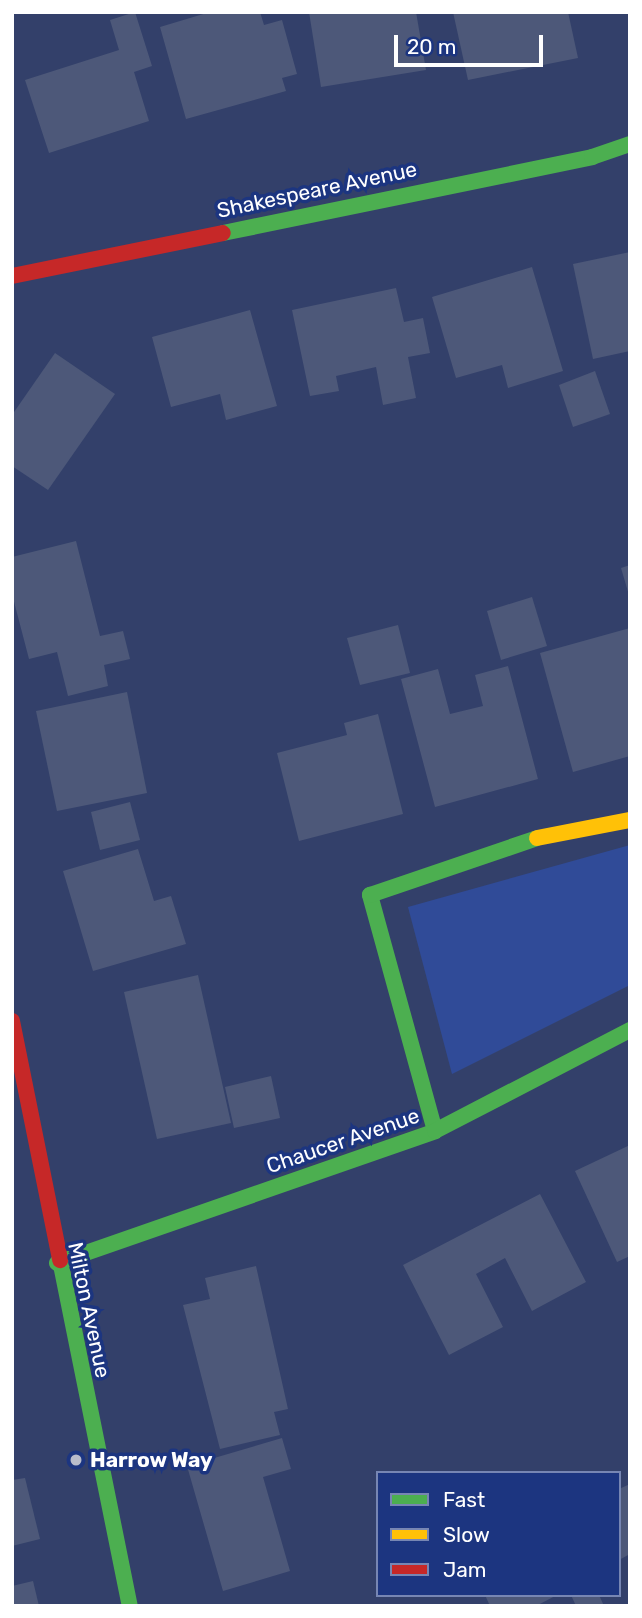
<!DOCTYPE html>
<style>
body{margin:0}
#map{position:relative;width:642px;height:1618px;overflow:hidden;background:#33406a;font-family:Rubik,sans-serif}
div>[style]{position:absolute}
.green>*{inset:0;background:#304b98}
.building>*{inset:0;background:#4d5879}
.fast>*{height:16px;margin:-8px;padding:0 8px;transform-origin:8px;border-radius:8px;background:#4caf50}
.slow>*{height:16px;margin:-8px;padding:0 8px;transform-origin:8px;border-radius:8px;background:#ffc107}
.jam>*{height:16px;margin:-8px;padding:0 8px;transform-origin:8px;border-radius:8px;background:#c62828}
.dots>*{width:19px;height:19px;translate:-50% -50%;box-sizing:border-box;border:4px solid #1c3580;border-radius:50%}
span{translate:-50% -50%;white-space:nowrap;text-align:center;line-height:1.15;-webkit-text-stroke:7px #1c3580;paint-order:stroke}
.street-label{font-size:21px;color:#fff}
.poi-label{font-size:21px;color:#fff;font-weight:700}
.left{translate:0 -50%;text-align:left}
.frame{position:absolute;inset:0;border:14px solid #fff;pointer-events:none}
.legend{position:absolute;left:376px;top:1471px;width:245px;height:126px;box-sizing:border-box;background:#1c3580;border:2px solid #7786b3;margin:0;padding:9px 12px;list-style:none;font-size:21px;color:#fff}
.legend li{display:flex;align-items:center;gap:14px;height:35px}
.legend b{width:35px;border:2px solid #7786b3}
.scale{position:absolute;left:394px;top:35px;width:149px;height:32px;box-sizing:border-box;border:4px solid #fff;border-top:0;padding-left:9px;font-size:21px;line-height:24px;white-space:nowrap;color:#fff;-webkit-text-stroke:5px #1c3580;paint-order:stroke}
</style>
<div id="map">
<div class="green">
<i style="clip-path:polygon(630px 845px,630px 985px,452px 1074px,408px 907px)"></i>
</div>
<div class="building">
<i style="clip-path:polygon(135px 12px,152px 66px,134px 72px,149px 121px,49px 153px,25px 80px,119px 50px,110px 20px)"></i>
<i style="clip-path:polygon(210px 12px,260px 12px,264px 25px,282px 20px,297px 74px,282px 78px,286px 91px,186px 119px,160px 27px)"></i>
<i style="clip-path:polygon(309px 12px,416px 12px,426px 70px,321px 87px)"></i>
<i style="clip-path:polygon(453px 12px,568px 12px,578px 58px,468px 80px)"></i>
<i style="clip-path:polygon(630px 252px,630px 351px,593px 359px,573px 264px)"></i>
<i style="clip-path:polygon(532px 267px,563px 371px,508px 388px,502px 365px,456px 378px,432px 297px)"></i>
<i style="clip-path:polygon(396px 288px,404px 322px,423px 318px,430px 353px,408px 357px,416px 398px,383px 405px,376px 367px,336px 376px,339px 391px,310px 396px,292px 310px)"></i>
<i style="clip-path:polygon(250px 310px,277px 406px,226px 420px,220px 394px,171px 407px,152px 337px)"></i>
<i style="clip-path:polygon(55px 353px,115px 394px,48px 490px,12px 466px,12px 415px)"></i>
<i style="clip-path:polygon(595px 371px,610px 414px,573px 427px,559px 385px)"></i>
<i style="clip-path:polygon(76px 541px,100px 636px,123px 631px,130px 659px,104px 665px,108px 686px,68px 696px,57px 652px,29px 659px,12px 594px,12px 557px)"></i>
<i style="clip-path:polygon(630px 565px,630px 595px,629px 595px,621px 568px)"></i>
<i style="clip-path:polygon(532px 597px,547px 646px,501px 660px,487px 611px)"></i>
<i style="clip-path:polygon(398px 625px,410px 673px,360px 685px,347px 638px)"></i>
<i style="clip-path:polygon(630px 628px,630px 756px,573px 772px,540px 653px)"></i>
<i style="clip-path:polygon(508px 666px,538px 779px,435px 807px,401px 679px,438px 669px,450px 714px,483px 706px,475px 675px)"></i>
<i style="clip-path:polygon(127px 692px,147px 793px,57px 811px,36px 711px)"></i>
<i style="clip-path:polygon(378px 714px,403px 814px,299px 841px,277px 753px,347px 735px,344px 723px)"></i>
<i style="clip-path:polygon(130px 802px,140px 840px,100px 850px,91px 812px)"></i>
<i style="clip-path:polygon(138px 849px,154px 901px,171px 896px,186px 944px,93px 971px,63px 871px)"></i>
<i style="clip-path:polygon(198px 975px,231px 1123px,157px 1139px,124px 992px)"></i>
<i style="clip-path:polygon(271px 1076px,280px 1118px,234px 1128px,225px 1087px)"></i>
<i style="clip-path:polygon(630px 1145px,630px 1256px,617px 1262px,575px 1171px)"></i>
<i style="clip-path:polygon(540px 1194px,586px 1282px,532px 1311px,505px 1258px,476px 1274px,503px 1327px,449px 1355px,403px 1265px)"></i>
<i style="clip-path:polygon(256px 1266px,288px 1409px,274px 1412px,280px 1435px,220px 1449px,183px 1305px,210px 1299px,205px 1278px)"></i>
<i style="clip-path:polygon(282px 1438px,291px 1469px,263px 1477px,290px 1571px,223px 1591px,187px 1466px)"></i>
<i style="clip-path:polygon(25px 1478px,40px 1539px,12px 1546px,12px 1480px)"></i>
<i style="clip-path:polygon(630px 1484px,630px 1554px,619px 1560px,619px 1489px)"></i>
<i style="clip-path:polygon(33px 1581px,39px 1606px,12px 1606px,12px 1586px)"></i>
<i style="clip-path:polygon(485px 1595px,557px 1595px,536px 1606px,490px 1606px)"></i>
<i style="clip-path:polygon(571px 1595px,599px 1595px,604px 1606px,576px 1606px)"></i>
</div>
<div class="fast">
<i style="left:223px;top:233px;width:377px;rotate:-11.6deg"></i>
<i style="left:592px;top:157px;width:40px;rotate:-18.9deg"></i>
<i style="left:435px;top:1131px;width:245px;rotate:-105.4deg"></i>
<i style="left:370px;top:895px;width:176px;rotate:-18.8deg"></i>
<i style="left:60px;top:1260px;width:353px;rotate:78.6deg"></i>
<i style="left:57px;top:1263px;width:400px;rotate:-19.2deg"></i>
<i style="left:435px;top:1131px;width:220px;rotate:-27.4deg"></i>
</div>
<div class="slow">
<i style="left:537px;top:838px;width:95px;rotate:-11deg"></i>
</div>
<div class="jam">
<i style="left:12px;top:276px;width:215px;rotate:-11.5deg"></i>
<i style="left:12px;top:1021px;width:244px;rotate:78.6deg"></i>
</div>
<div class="dots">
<i style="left:76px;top:1460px;background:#b8bccb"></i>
</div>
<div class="street-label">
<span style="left:317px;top:190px;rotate:-12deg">Shakespeare Avenue</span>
<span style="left:343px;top:1141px;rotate:-19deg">Chaucer Avenue</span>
<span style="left:89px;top:1310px;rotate:78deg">Milton Avenue</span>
</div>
<div class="poi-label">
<span class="left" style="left:90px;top:1460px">Harrow Way</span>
</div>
<div class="frame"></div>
<ul class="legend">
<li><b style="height:9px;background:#4caf50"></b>Fast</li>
<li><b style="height:9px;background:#ffc107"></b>Slow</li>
<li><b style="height:9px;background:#c62828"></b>Jam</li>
</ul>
<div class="scale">20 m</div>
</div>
